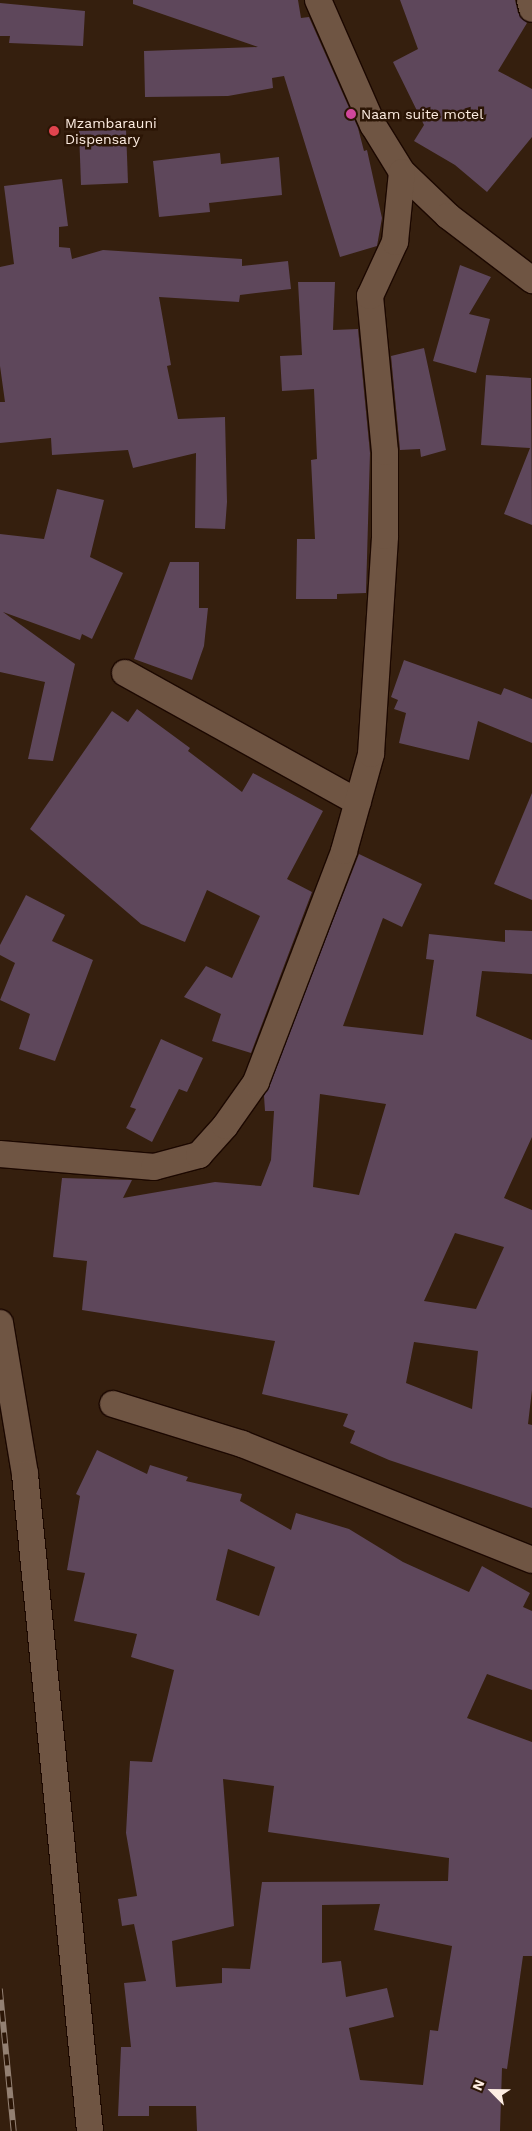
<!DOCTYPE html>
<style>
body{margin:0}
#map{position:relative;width:532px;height:2131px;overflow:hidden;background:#351f0e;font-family:"Work Sans",sans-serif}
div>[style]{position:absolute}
.building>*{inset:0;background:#5e475b}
.roads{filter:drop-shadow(1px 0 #1c0800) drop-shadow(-1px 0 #1c0800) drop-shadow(0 1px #1c0800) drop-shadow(0 -1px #1c0800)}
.minor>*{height:26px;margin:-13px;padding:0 13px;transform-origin:13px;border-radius:13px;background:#6f5543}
.rail>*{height:5.5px;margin-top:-2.75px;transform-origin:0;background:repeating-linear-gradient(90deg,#2b1505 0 11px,#938072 0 22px);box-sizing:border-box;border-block:1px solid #938072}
.dots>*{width:14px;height:14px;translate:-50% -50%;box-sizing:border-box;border:2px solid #2b1505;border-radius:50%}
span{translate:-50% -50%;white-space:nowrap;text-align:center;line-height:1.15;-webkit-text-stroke:5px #2b1505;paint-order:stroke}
.poi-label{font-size:14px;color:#fdede2}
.left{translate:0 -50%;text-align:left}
.north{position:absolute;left:467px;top:2066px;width:50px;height:50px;-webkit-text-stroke:4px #2b1505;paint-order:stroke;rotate:293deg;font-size:14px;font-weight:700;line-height:20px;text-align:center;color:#fdede2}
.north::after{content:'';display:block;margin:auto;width:18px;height:22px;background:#fdede2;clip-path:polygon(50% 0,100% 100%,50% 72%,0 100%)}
</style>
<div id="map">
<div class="building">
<i style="clip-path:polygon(133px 0,298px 0,301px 18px,309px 17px,358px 128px,364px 151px,367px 150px,382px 218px,377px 246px,340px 257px,284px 76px,272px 78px,273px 88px,228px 96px,145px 97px,144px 51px,258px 47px,133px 4px)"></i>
<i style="clip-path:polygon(400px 0,515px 0,518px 13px,527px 23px,498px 71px,532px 89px,532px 137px,487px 192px,455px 165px,414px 141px,424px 125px,393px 62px,418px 49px)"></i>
<i style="clip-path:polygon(0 3px,85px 11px,83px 46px,9px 43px,10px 36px,0 36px)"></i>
<i style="clip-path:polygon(126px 129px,128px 183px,81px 185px,79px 131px)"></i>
<i style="clip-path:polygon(220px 153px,221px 164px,279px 157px,282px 195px,209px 203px,210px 212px,159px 217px,153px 161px)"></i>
<i style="clip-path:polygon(62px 179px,68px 226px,59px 227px,59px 247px,70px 248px,72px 259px,103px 250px,242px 259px,242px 266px,288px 261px,291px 289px,240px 295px,239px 302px,159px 297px,171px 365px,167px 366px,178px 419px,225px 417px,227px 502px,225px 529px,195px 528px,196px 453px,133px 468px,128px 450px,52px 455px,51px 438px,0 443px,0 402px,5px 402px,0 366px,0 267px,14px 264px,4px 186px)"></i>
<i style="clip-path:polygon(460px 265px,491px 277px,469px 314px,490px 319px,476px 373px,433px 361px)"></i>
<i style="clip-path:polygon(298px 282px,335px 282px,333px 330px,358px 329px,370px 453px,366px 593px,337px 594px,337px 599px,296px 599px,297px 539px,315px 539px,311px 460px,317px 459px,314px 389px,282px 391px,280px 356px,302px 355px)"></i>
<i style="clip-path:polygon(424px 348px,446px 450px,421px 457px,420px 449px,400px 450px,391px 356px)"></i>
<i style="clip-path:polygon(486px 375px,531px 378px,532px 525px,504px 514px,530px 448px,481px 445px)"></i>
<i style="clip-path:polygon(57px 489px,104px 500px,90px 557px,123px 573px,92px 639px,82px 634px,80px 640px,3px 612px,75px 664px,53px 761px,28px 759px,45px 682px,0 672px,0 534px,44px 539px)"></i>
<i style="clip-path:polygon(170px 562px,199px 562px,199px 608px,208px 608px,204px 646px,192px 680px,134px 659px)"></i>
<i style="clip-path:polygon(404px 660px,501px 695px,504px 688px,532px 699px,532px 743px,478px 721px,469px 760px,399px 743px,406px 713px,394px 709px,398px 700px,391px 697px)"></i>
<i style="clip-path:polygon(137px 709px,190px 748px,188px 751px,242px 792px,253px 773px,323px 811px,287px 879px,312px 892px,251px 1053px,212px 1041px,221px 1014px,184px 997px,206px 966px,232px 978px,260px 916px,207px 890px,185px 942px,141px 924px,30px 829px,112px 711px,128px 722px)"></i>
<i style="clip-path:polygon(532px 793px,532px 900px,494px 884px)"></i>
<i style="clip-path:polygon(evenodd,359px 854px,422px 884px,402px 927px,383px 918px,343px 1026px,423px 1035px,434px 960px,426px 959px,429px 934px,505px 942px,505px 930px,532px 931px,532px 974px,482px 971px,476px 1016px,532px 1040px,532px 1137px,504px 1198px,532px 1210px,532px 1390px,528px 1424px,532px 1425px,532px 1508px,389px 1460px,350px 1443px,355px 1431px,343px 1426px,348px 1414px,262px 1394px,275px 1341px,82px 1310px,87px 1261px,53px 1257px,62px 1178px,132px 1180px,123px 1198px,215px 1182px,261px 1186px,271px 1160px,274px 1111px,265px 1111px,264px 1096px,359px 854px,320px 1094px,386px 1104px,359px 1195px,313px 1187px,320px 1094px,359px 854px,455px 1233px,504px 1247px,476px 1309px,424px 1301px,455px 1233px,359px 854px,414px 1342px,478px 1351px,472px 1409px,406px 1383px,414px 1342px)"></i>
<i style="clip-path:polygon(26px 895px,65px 915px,52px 941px,93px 960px,55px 1061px,19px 1049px,30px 1014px,0 1000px,15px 963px,0 955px,0 945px)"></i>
<i style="clip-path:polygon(161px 1039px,203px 1058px,187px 1092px,179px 1089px,152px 1142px,126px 1128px,136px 1109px,130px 1107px)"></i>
<i style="clip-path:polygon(evenodd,97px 1450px,147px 1474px,150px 1465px,188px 1477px,186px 1481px,242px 1494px,240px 1501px,291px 1530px,296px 1513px,349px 1529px,403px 1562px,469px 1592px,482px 1566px,530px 1593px,523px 1607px,532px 1611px,532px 1690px,487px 1674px,467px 1718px,532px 1742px,532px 1956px,523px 1956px,507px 2069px,502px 2068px,500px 2131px,197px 2131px,196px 2106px,149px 2106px,149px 2116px,118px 2116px,121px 2047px,131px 2047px,124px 1983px,146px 1981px,134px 1924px,122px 1926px,118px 1899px,137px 1896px,126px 1833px,130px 1761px,152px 1762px,174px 1670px,131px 1657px,137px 1634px,74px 1621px,85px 1573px,67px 1570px,80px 1496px,76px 1494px,97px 1450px,228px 1549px,275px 1567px,259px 1616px,216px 1600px,228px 1549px,97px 1450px,223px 1779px,274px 1786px,268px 1832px,449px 1858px,448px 1881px,262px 1882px,250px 1969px,222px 1968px,222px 1983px,176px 1987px,172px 1941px,234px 1926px,223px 1779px,97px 1450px,380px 1904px,374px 1930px,452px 1946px,438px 2031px,430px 2030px,423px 2085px,360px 2080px,349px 2028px,394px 2017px,387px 1988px,346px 1997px,341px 1961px,322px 1963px,322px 1905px,380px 1904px)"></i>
</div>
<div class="roads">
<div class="minor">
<i style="left:318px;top:0;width:137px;rotate:66.3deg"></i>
<i style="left:373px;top:125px;width:55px;rotate:58.3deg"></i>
<i style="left:402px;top:172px;width:64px;rotate:43.7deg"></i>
<i style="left:448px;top:216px;width:106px;rotate:37.3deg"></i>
<i style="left:530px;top:0;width:9px;rotate:77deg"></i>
<i style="left:125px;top:673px;width:266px;rotate:29deg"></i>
<i style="left:0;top:1154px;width:155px;rotate:4.8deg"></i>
<i style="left:154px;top:1167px;width:47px;rotate:-14.9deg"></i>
<i style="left:199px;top:1155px;width:39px;rotate:-48deg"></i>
<i style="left:225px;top:1126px;width:54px;rotate:-54.8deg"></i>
<i style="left:256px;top:1082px;width:247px;rotate:-69.1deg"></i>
<i style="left:344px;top:851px;width:101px;rotate:-74.4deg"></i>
<i style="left:371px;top:754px;width:218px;rotate:-86.3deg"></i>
<i style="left:385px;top:536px;width:84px;rotate:-90deg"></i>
<i style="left:385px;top:452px;width:157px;rotate:-95.5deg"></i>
<i style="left:370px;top:296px;width:60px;rotate:-65.2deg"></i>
<i style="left:395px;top:242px;width:70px;rotate:-84.3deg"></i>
<i style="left:0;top:1323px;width:153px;rotate:80.6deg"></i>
<i style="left:25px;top:1474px;width:660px;rotate:84.35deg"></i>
<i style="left:113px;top:1404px;width:135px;rotate:17.2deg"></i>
<i style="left:242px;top:1444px;width:312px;rotate:21.8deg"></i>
</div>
</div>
<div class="rail">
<i style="left:0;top:1989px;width:143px;rotate:84.4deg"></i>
</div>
<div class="dots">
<i style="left:351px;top:114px;background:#d1479c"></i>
<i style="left:54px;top:131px;background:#e0444e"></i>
</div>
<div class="poi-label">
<span class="left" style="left:361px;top:114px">Naam suite motel</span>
<span class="left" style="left:65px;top:131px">Mzambarauni<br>Dispensary</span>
</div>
<div class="north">N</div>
</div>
